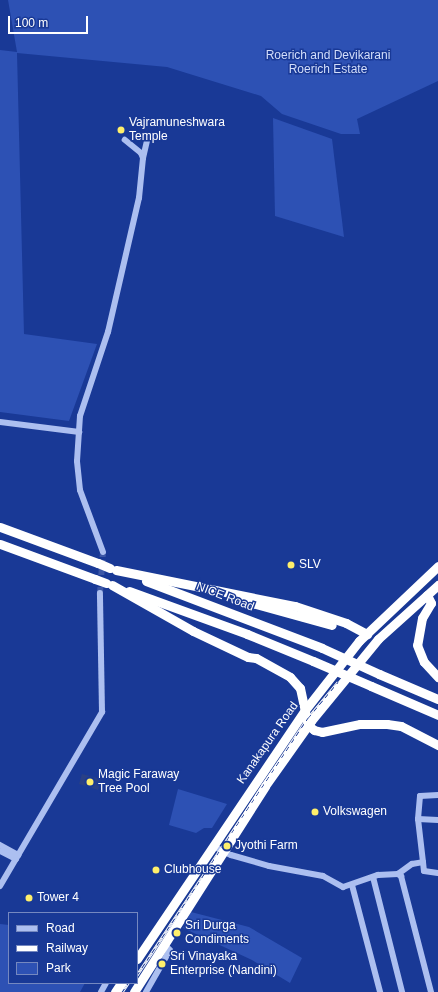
<!DOCTYPE html>
<style>
body{margin:0}
#map{position:relative;width:438px;height:992px;overflow:hidden;background:#193996;font-family:Helvetica,sans-serif}
div>[style]{position:absolute}
.green>*{inset:0;background:#2d51b4}
.water>*{inset:0;background:#294086}
.minor-tunnel>*{height:6px;margin-top:-3px;transform-origin:0;background:repeating-linear-gradient(90deg,#3c57a6 0 6px,transparent 0 9px)}
.minor>*{height:6px;margin:-3px;padding:0 3px;transform-origin:3px;border-radius:3px;background:#acbff0}
.highway>*{height:9px;margin:-4.5px;padding:0 4.5px;transform-origin:4.5px;border-radius:4.5px;background:#fff}
.rail>*{height:3px;margin-top:-1.5px;transform-origin:0;background:repeating-linear-gradient(90deg,#193996 0 4.5px,#fff 0 9px);box-sizing:border-box;border-block:1px solid #fff}
.highway-bridge>*{height:9px;margin:-4.5px;padding:0 4.5px;transform-origin:4.5px;border-radius:4.5px;background:#fff}
.dots>*{width:11px;height:11px;translate:-50% -50%;box-sizing:border-box;border:2px solid #193996;border-radius:50%}
span{translate:-50% -50%;white-space:nowrap;text-align:center;line-height:1.15;-webkit-text-stroke:3px #193996;paint-order:stroke}
.park-label{font-size:12px;color:#d3defb}
.poi-label{font-size:12px;color:#fff}
.left{translate:0 -50%;text-align:left}
.street-label{font-size:12px;color:#fff}
.legend{position:absolute;left:8px;top:912px;width:130px;height:72px;box-sizing:border-box;background:#193996;border:1px solid #7588c0;margin:0;padding:5px 7px;list-style:none;font-size:12px;color:#fff}
.legend li{display:flex;align-items:center;gap:8px;height:20px}
.legend b{width:20px;border:1px solid #7588c0}
.scale{position:absolute;left:8px;top:16px;width:80px;height:18px;box-sizing:border-box;border:2px solid #fff;border-top:0;padding-left:5px;font-size:12px;line-height:14px;white-space:nowrap;color:#fff;-webkit-text-stroke:3px #193996;paint-order:stroke}
</style>
<div id="map">
<div class="green">
<i style="clip-path:polygon(8px 0,438px 0,438px 81px,357px 119px,360px 134px,341px 134px,282px 114px,261px 96px,167px 67px,17px 53px,24px 334px,97px 344px,69px 421px,0 412px,0 50px,17px 52px)"></i>
<i style="clip-path:polygon(273px 118px,332px 139px,344px 237px,275px 216px)"></i>
<i style="clip-path:polygon(178px 789px,227px 804px,212px 828px,204px 828px,196px 833px,169px 825px)"></i>
<i style="clip-path:polygon(191px 912px,249px 927px,302px 958px,290px 983px,252px 960px,183px 928px)"></i>
<i style="clip-path:polygon(0 924px,9px 925px,9px 983px,85px 983px,80px 992px,0 992px)"></i>
</div>
<div class="water">
<i style="clip-path:polygon(82px 774px,101px 779px,98px 790px,79px 784px)"></i>
</div>
<div class="minor-tunnel">
<i style="left:100px;top:593px;width:41px;rotate:-85.8deg"></i>
</div>
<div class="minor">
<i style="left:143px;top:158px;width:22px;rotate:-77deg"></i>
<i style="left:0;top:422px;width:80px;rotate:7.2deg"></i>
<i style="left:103px;top:552px;width:66px;rotate:-110.4deg"></i>
<i style="left:80px;top:490px;width:29px;rotate:-96deg"></i>
<i style="left:77px;top:461px;width:45px;rotate:-86.2deg"></i>
<i style="left:80px;top:416px;width:89px;rotate:-71.6deg"></i>
<i style="left:108px;top:332px;width:138px;rotate:-77deg"></i>
<i style="left:139px;top:198px;width:40px;rotate:-84.3deg"></i>
<i style="left:143px;top:158px;width:5px;rotate:-112deg"></i>
<i style="left:141px;top:153px;width:21px;rotate:-141deg"></i>
<i style="left:418px;top:819px;width:20px;rotate:3deg"></i>
<i style="left:0;top:845px;width:21px;rotate:29deg"></i>
<i style="left:213px;top:846px;width:20px;rotate:27deg"></i>
<i style="left:231px;top:855px;width:40px;rotate:16deg"></i>
<i style="left:269px;top:866px;width:55px;rotate:10.5deg"></i>
<i style="left:323px;top:876px;width:23px;rotate:29deg"></i>
<i style="left:343px;top:887px;width:37px;rotate:-19deg"></i>
<i style="left:378px;top:875px;width:20px;rotate:-3deg"></i>
<i style="left:398px;top:874px;width:4px;rotate:34deg"></i>
<i style="left:401px;top:876px;width:120px;rotate:75.5deg"></i>
<i style="left:0;top:851px;width:18px;rotate:27deg"></i>
<i style="left:423px;top:862px;width:9px;rotate:84deg"></i>
<i style="left:424px;top:871px;width:14px;rotate:8deg"></i>
<i style="left:398px;top:874px;width:17px;rotate:-36deg"></i>
<i style="left:412px;top:864px;width:11px;rotate:-10deg"></i>
<i style="left:423px;top:862px;width:43px;rotate:-96.6deg"></i>
<i style="left:418px;top:819px;width:23px;rotate:-85deg"></i>
<i style="left:420px;top:796px;width:18px;rotate:-3deg"></i>
<i style="left:373px;top:877px;width:119px;rotate:75.8deg"></i>
<i style="left:352px;top:885px;width:111px;rotate:75.3deg"></i>
<i style="left:0;top:886px;width:202px;rotate:-59.6deg"></i>
<i style="left:102px;top:712px;width:119px;rotate:-91deg"></i>
<i style="left:101px;top:992px;width:10px;rotate:-61deg"></i>
<i style="left:146px;top:992px;width:48px;rotate:-60.3deg"></i>
<i style="left:170px;top:950px;width:7px;rotate:-135deg"></i>
</div>
<div class="highway">
<i style="left:0;top:527px;width:104px;rotate:20.2deg"></i>
<i style="left:0;top:544px;width:101px;rotate:20.2deg"></i>
<i style="left:116px;top:570px;width:183px;rotate:11.4deg"></i>
<i style="left:295px;top:606px;width:54px;rotate:18.4deg"></i>
<i style="left:346px;top:623px;width:24px;rotate:28deg"></i>
<i style="left:146px;top:581px;width:188px;rotate:20.8deg"></i>
<i style="left:112px;top:585px;width:93px;rotate:29.6deg"></i>
<i style="left:193px;top:631px;width:61px;rotate:25.3deg"></i>
<i style="left:248px;top:657px;width:8px;rotate:7deg"></i>
<i style="left:256px;top:658px;width:39px;rotate:29deg"></i>
<i style="left:290px;top:677px;width:15px;rotate:48deg"></i>
<i style="left:300px;top:688px;width:38px;rotate:78deg"></i>
<i style="left:308px;top:725px;width:8px;rotate:40deg"></i>
<i style="left:314px;top:730px;width:8px;rotate:14deg"></i>
<i style="left:322px;top:732px;width:39px;rotate:-12deg"></i>
<i style="left:360px;top:724px;width:27px"></i>
<i style="left:387px;top:724px;width:14px;rotate:8deg"></i>
<i style="left:401px;top:726px;width:42px;rotate:27.2deg"></i>
<i style="left:129px;top:591px;width:126px;rotate:20deg"></i>
<i style="left:247px;top:634px;width:71px;rotate:22.2deg"></i>
<i style="left:234px;top:595px;width:9px;rotate:36deg"></i>
<i style="left:241px;top:600px;width:94px;rotate:15.4deg"></i>
<i style="left:427px;top:595px;width:9px;rotate:63deg"></i>
<i style="left:431px;top:603px;width:17px;rotate:121deg"></i>
<i style="left:422px;top:618px;width:27px;rotate:100deg"></i>
<i style="left:417px;top:645px;width:18px;rotate:68deg"></i>
<i style="left:424px;top:662px;width:21px;rotate:47deg"></i>
<i style="left:379px;top:674px;width:64px;rotate:23deg"></i>
<i style="left:371px;top:686px;width:73px;rotate:23.4deg"></i>
<i style="left:137px;top:959px;width:300px;rotate:-56deg"></i>
<i style="left:305px;top:710px;width:88px;rotate:-52deg"></i>
<i style="left:359px;top:641px;width:109px;rotate:-43.5deg"></i>
<i style="left:115px;top:992px;width:11px;rotate:-56deg"></i>
<i style="left:134px;top:992px;width:244px;rotate:-57.5deg"></i>
<i style="left:265px;top:786px;width:80px;rotate:-54.7deg"></i>
<i style="left:311px;top:721px;width:106px;rotate:-50.7deg"></i>
<i style="left:378px;top:639px;width:81px;rotate:-42deg"></i>
</div>
<div class="rail">
<i style="left:137px;top:975px;width:309px;rotate:-56.4deg"></i>
<i style="left:308px;top:718px;width:47px;rotate:-50.2deg"></i>
<i style="left:122px;top:992px;width:11px;rotate:-56deg"></i>
</div>
<div class="highway-bridge">
<i style="left:98px;top:563px;width:13px;rotate:23deg"></i>
<i style="left:95px;top:579px;width:12px;rotate:20deg"></i>
<i style="left:322px;top:648px;width:63px;rotate:24.5deg"></i>
<i style="left:313px;top:661px;width:63px;rotate:23.3deg"></i>
</div>
<div class="dots">
<i style="left:121px;top:130px;background:#ffef6b"></i>
<i style="left:291px;top:565px;background:#ffef6b"></i>
<i style="left:90px;top:782px;background:#ffef6b"></i>
<i style="left:315px;top:812px;background:#ffef6b"></i>
<i style="left:227px;top:846px;background:#ffef6b"></i>
<i style="left:156px;top:870px;background:#ffef6b"></i>
<i style="left:29px;top:898px;background:#ffef6b"></i>
<i style="left:177px;top:933px;background:#ffef6b"></i>
<i style="left:162px;top:964px;background:#ffef6b"></i>
</div>
<div class="park-label">
<span style="left:328px;top:63px">Roerich and Devikarani<br>Roerich Estate</span>
</div>
<div class="poi-label">
<span class="left" style="left:129px;top:130px">Vajramuneshwara<br>Temple</span>
<span class="left" style="left:299px;top:565px">SLV</span>
<span class="left" style="left:98px;top:782px">Magic Faraway<br>Tree Pool</span>
<span class="left" style="left:323px;top:812px">Volkswagen</span>
<span class="left" style="left:235px;top:846px">Jyothi Farm</span>
<span class="left" style="left:164px;top:870px">Clubhouse</span>
<span class="left" style="left:37px;top:898px">Tower 4</span>
<span class="left" style="left:185px;top:933px">Sri Durga<br>Condiments</span>
<span class="left" style="left:170px;top:964px">Sri Vinayaka<br>Enterprise (Nandini)</span>
</div>
<div class="street-label">
<span style="left:225px;top:597px;rotate:21deg">NICE Road</span>
<span style="left:268px;top:743px;rotate:-55deg">Kanakapura Road</span>
</div>
<ul class="legend">
<li><b style="height:5px;background:#acbff0"></b>Road</li>
<li><b style="height:5px;background:#fff"></b>Railway</li>
<li><b style="height:11px;background:#2d51b4"></b>Park</li>
</ul>
<div class="scale">100 m</div>
</div>
